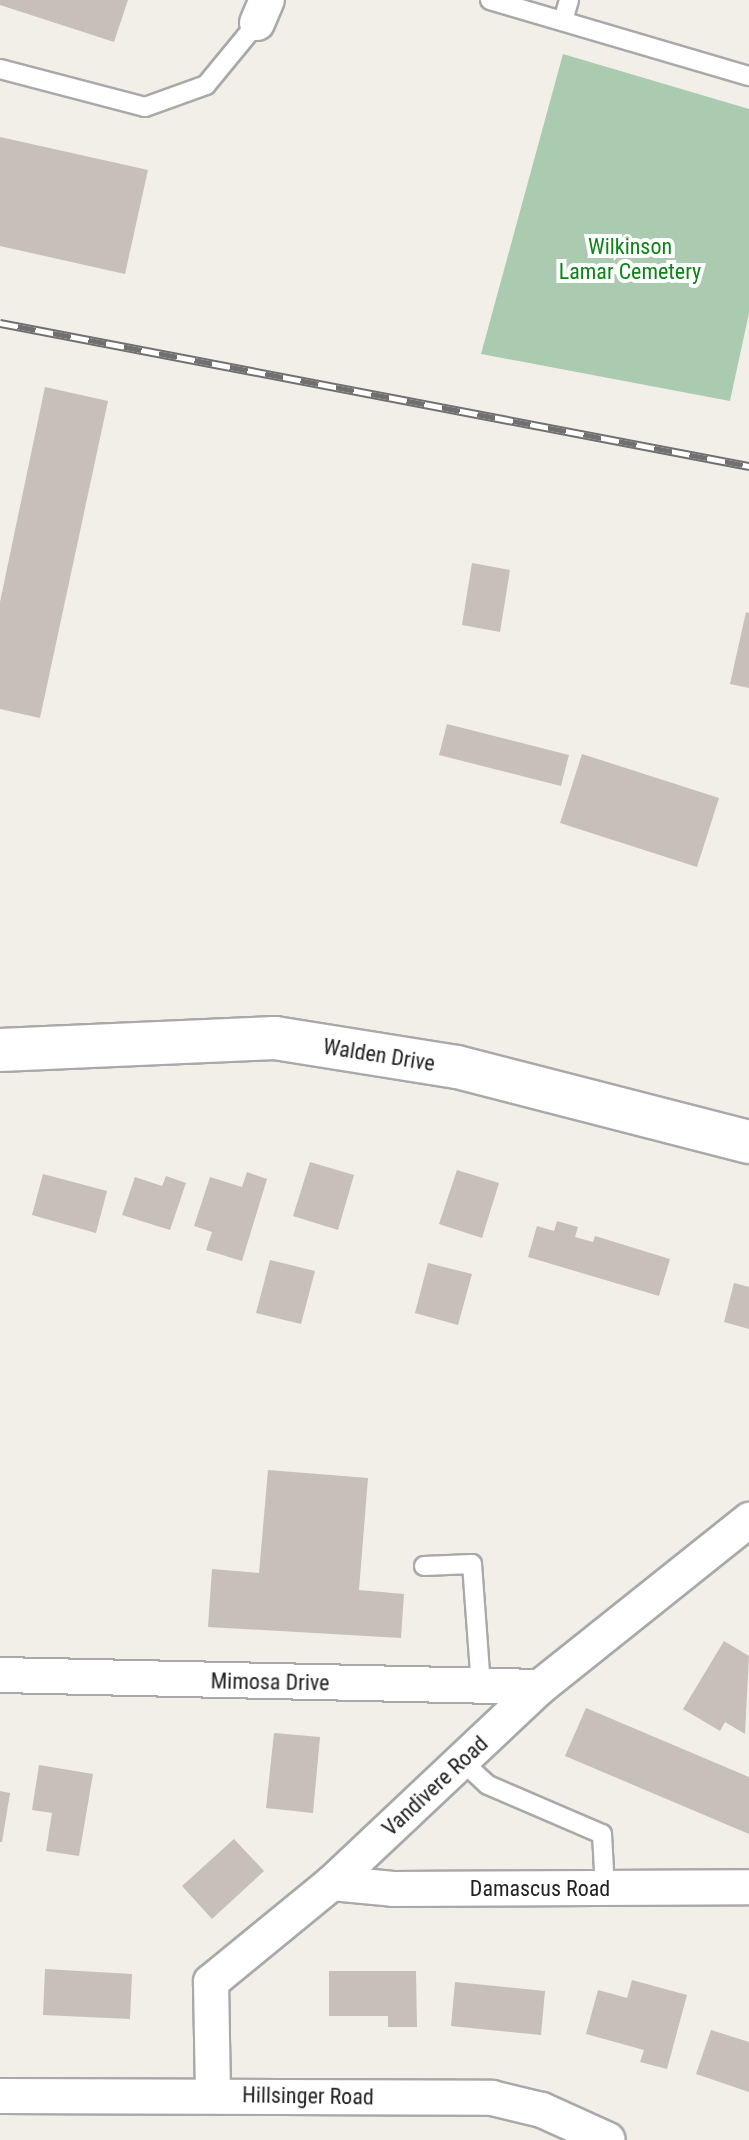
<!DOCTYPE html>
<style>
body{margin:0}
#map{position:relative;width:749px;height:2140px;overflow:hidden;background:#f2efe9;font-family:"Roboto Condensed",sans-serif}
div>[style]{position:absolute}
.cemetery>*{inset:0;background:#aacbaf}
.building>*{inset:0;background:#c7bfb8}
.roads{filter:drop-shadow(2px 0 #a9a9a9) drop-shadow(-2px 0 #a9a9a9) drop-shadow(0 2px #a9a9a9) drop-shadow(0 -2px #a9a9a9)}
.service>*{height:18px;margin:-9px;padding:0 9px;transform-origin:9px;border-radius:9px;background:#fff}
.minor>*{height:34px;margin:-17px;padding:0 17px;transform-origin:17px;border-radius:17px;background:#fff}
.tertiary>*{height:42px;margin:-21px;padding:0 21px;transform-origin:21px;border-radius:21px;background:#fff}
.rail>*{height:9px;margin-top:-4.5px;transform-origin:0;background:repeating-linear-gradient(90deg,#fff 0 18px,#707070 0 36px);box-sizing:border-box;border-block:2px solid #707070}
span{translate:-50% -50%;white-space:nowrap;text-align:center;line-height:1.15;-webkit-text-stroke:8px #fff;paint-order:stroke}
.park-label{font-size:22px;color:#0c8416}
.street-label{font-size:22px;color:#222}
</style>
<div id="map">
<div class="cemetery">
<i style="clip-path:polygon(563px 54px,749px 109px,749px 313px,730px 401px,481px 354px)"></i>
</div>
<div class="building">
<i style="clip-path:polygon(0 0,128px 0,114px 42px,0 5px)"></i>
<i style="clip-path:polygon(0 137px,148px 170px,125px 274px,0 246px)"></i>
<i style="clip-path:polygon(45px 387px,108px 401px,40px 718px,0 709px,0 602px)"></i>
<i style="clip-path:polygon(472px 563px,510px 570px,500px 632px,462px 625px)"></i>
<i style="clip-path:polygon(746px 612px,749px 613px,749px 688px,730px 684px)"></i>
<i style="clip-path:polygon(447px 724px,569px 755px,561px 786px,439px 755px)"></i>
<i style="clip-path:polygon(582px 754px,719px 798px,697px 867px,560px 823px)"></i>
<i style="clip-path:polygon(310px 1162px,354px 1175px,338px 1230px,293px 1216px)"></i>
<i style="clip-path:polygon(457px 1170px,499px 1183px,482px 1238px,439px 1224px)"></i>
<i style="clip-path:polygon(247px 1172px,267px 1179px,242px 1261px,206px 1250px,212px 1232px,194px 1226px,210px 1177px,242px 1187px)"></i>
<i style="clip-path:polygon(43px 1174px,107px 1191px,96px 1233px,32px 1215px)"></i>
<i style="clip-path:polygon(166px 1176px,186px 1183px,170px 1230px,122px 1215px,135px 1177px,162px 1186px)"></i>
<i style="clip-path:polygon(557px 1221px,578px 1227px,575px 1237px,593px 1242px,595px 1236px,670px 1259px,659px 1296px,528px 1257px,537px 1226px,554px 1231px)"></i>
<i style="clip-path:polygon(270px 1260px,315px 1271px,301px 1324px,256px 1313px)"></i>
<i style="clip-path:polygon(428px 1263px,472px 1274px,458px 1325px,415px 1313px)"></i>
<i style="clip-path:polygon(734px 1283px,749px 1287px,749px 1329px,724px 1322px)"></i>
<i style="clip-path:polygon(268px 1470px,368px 1478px,359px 1590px,404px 1594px,401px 1638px,208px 1627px,212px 1569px,259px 1573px)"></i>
<i style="clip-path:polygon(724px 1641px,749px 1656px,745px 1734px,725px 1722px,720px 1731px,683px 1709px)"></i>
<i style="clip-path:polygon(586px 1708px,749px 1777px,749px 1834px,565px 1756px)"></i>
<i style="clip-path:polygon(274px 1733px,320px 1737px,313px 1813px,266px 1808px)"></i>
<i style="clip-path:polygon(39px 1765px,93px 1774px,79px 1856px,46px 1851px,52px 1813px,32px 1810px)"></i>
<i style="clip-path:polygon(0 1791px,10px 1793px,2px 1842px,0 1842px)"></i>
<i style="clip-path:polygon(234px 1839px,264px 1871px,212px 1919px,182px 1886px)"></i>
<i style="clip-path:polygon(45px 1969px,132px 1974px,130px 2019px,43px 2015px)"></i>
<i style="clip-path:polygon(329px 1971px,416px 1971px,417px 2027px,388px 2027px,388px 2016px,329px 2016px)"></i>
<i style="clip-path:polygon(632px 1980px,687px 1995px,667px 2069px,640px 2062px,644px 2050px,586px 2034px,598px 1990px,627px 1998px)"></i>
<i style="clip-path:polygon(455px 1982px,545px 1991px,541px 2035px,451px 2026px)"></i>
<i style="clip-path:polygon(711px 2030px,749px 2042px,749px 2092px,696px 2074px)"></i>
</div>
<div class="roads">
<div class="service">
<i style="left:490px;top:0;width:270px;rotate:16.4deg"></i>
<i style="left:563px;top:21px;width:22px;rotate:-74deg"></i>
<i style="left:0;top:69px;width:150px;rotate:14.7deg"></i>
<i style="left:145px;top:107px;width:65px;rotate:-19.8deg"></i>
<i style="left:206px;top:85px;width:80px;rotate:-50.6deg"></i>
<i style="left:424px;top:1566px;width:48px;rotate:-2.4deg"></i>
<i style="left:472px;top:1564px;width:122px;rotate:85.8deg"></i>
<i style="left:462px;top:1761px;width:35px;rotate:43deg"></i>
<i style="left:488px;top:1785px;width:124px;rotate:23.3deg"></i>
<i style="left:602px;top:1834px;width:55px;rotate:86.9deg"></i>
</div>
<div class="minor">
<i style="left:257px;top:23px;width:25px;rotate:-67deg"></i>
<i style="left:0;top:1675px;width:540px;rotate:1.27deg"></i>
<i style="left:332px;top:1883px;width:61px;rotate:5.6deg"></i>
<i style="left:393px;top:1889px;width:356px;rotate:-0.3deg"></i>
<i style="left:213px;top:2095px;width:113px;rotate:-91deg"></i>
<i style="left:211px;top:1982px;width:156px;rotate:-39.3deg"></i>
<i style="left:332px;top:1883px;width:286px;rotate:-43.3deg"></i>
<i style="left:540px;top:1687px;width:268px;rotate:-38.6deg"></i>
<i style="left:0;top:2096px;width:492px;rotate:0.2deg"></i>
<i style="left:492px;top:2098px;width:51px;rotate:13.5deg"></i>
<i style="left:542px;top:2110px;width:72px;rotate:24.4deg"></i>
</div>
<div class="tertiary">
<i style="left:0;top:1050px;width:275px;rotate:-2.5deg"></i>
<i style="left:275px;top:1038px;width:184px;rotate:9.1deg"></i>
<i style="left:457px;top:1067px;width:301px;rotate:14.4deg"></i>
</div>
</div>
<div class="rail">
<i style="left:0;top:323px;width:763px;rotate:10.81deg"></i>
</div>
<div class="park-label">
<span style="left:630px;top:259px">Wilkinson<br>Lamar Cemetery</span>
</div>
<div class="street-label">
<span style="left:379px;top:1055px;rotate:9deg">Walden Drive</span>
<span style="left:270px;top:1682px;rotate:1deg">Mimosa Drive</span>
<span style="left:435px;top:1786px;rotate:-43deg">Vandivere Road</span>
<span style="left:540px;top:1889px">Damascus Road</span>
<span style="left:308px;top:2096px;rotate:1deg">Hillsinger Road</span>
</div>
</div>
